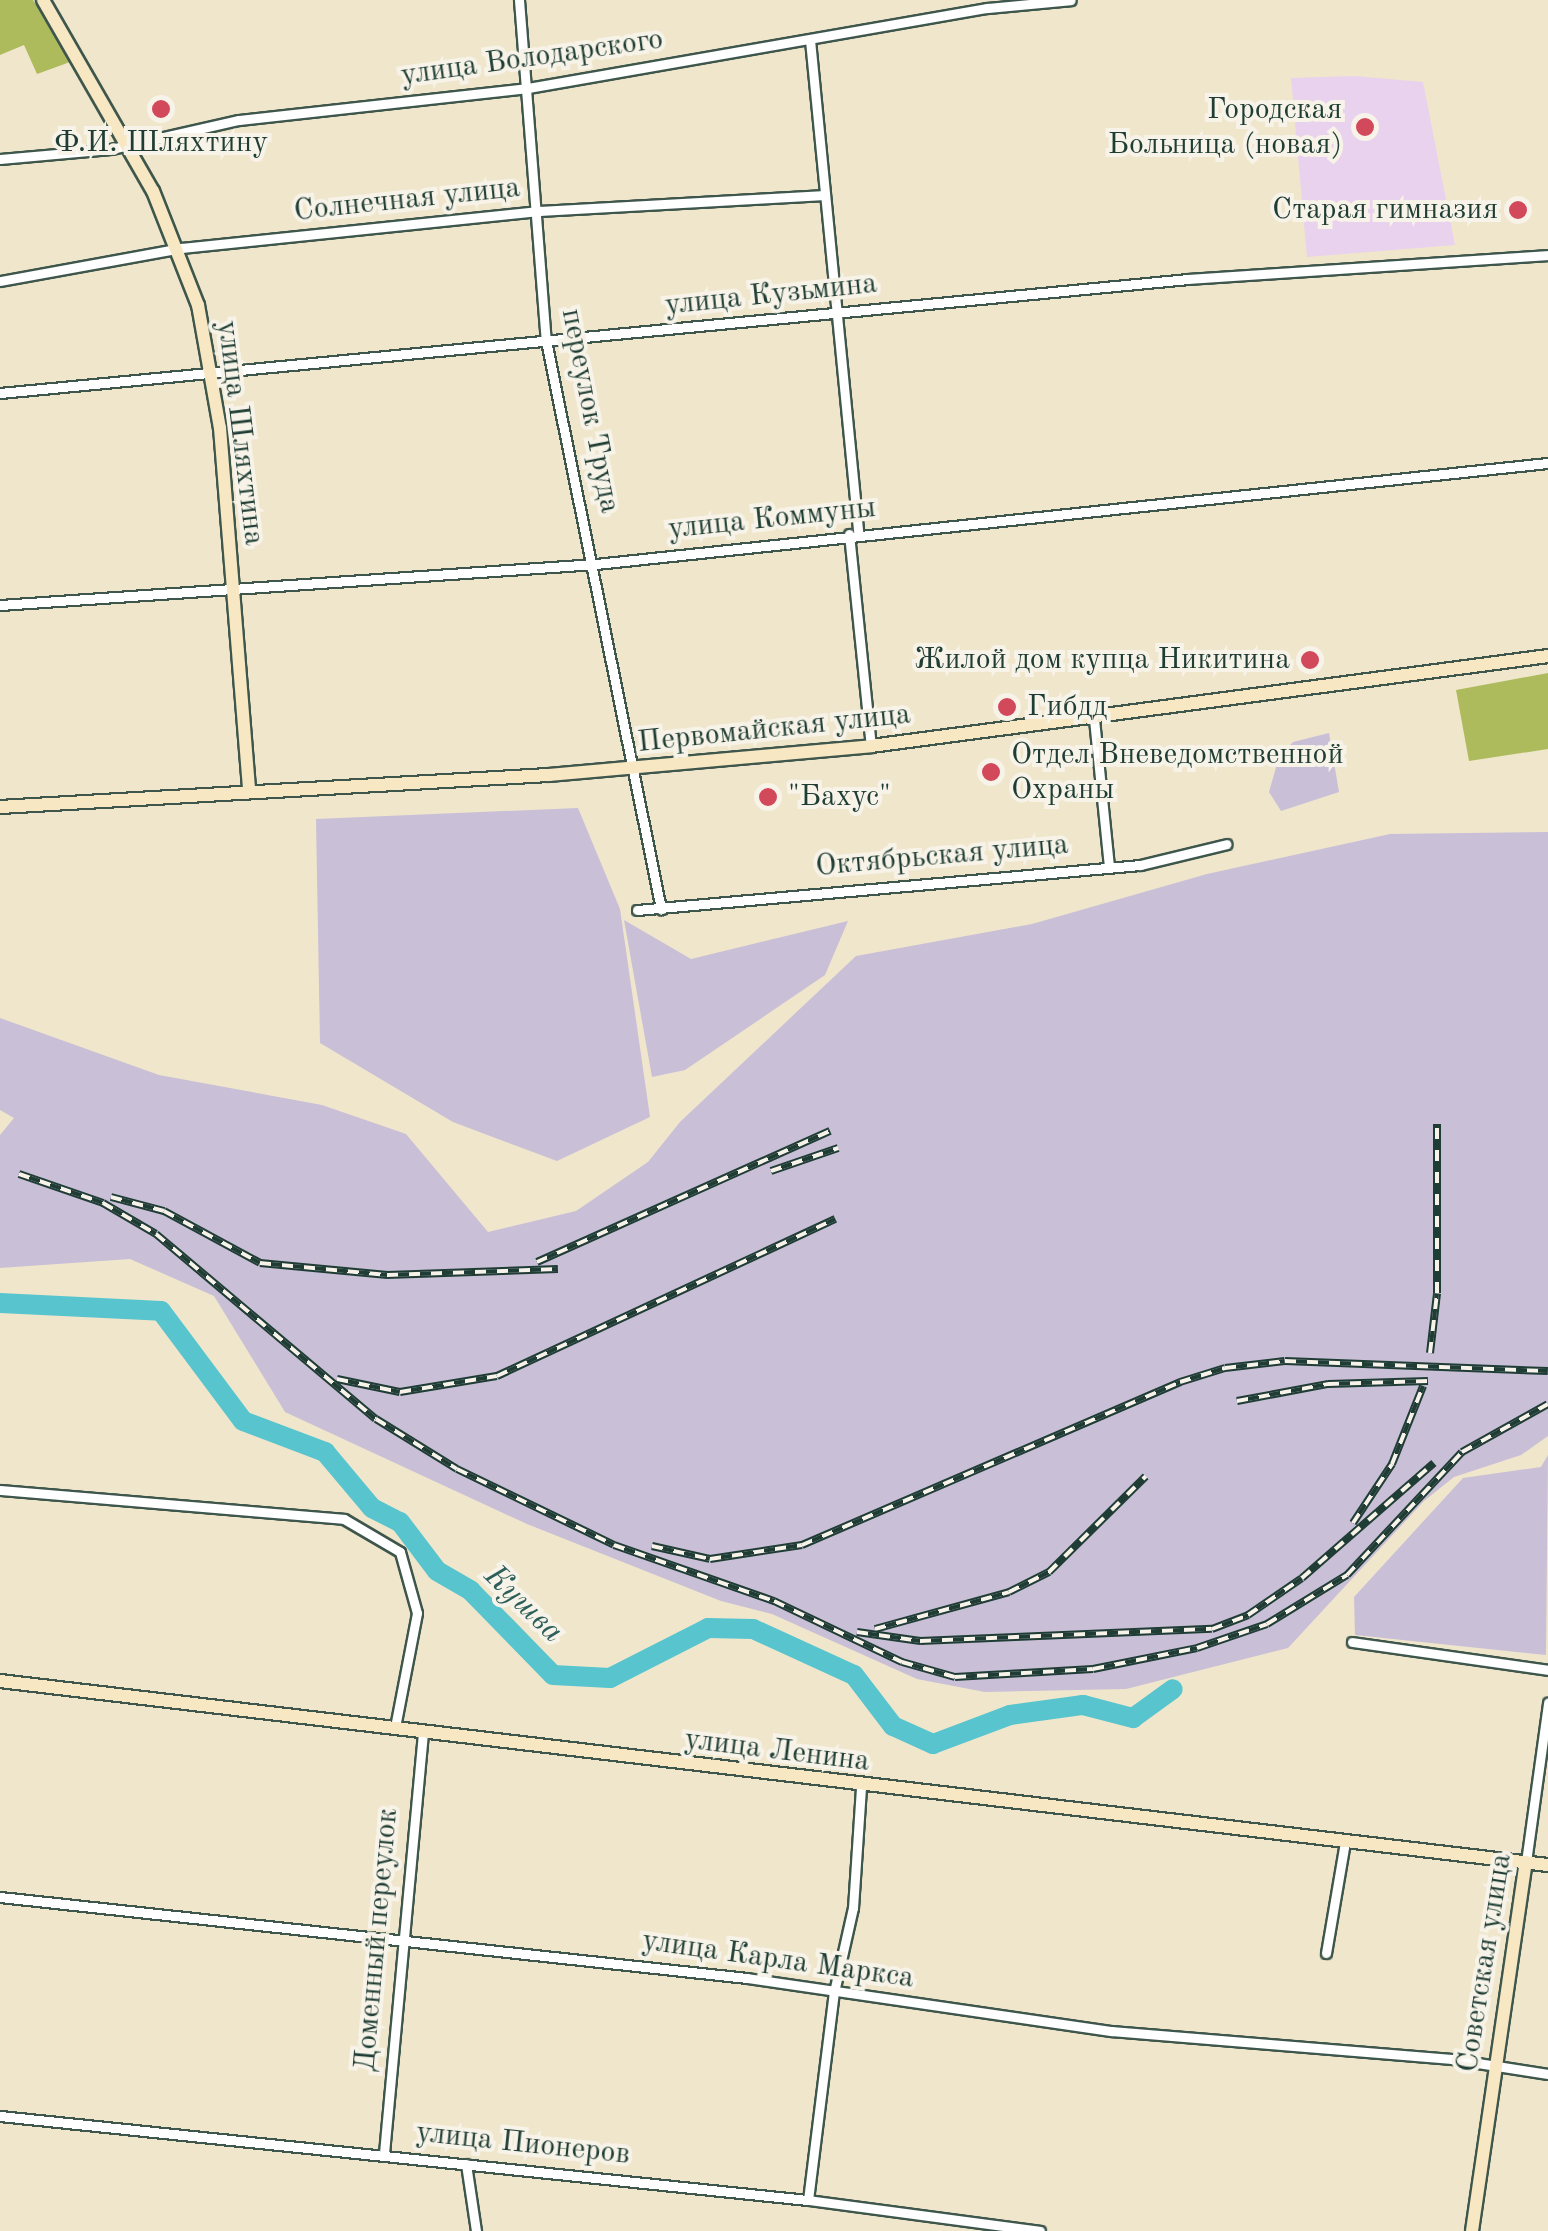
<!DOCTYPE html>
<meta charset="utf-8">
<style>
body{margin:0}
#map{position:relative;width:1548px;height:2231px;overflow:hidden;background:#f0e6cc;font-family:"Old Standard TT",serif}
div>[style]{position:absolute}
.built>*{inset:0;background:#e9d2ed}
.industrial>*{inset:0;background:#c9bfd7}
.green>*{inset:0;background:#adbb5d}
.river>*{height:20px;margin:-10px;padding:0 10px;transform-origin:10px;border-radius:10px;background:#57c4ce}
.roads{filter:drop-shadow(2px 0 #3e564b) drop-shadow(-2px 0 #3e564b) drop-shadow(0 2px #3e564b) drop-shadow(0 -2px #3e564b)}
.street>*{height:9px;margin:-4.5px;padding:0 4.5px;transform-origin:4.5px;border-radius:4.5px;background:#fff}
.secondary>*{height:12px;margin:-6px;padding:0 6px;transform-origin:6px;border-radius:6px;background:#f7e8c3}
.rail>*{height:8px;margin-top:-4px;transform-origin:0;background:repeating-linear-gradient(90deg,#f7f3e8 0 11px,#1f3d34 0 22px);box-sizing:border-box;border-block:2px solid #1f3d34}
.dots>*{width:28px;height:28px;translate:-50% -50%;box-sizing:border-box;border:5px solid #f7f3e8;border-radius:50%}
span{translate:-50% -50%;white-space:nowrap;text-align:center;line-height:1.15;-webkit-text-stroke:8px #f7f3e8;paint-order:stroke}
.street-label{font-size:30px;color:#1f3d34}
.poi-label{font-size:30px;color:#1f3d34}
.right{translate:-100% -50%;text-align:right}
.left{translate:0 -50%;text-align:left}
.water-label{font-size:32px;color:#2d5f5a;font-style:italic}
</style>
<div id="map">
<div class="built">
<i style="clip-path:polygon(1354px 76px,1423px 82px,1455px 245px,1307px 257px,1291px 78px)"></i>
</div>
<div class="industrial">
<i style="clip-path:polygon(1329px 733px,1339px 792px,1281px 811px,1269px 792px,1279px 757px,1293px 742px)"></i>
<i style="clip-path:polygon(578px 808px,620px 909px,650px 1117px,557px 1161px,453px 1122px,320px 1043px,316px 819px)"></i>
<i style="clip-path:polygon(1548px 832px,1548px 1436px,1521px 1455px,1454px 1477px,1424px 1501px,1288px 1648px,1126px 1689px,985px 1692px,917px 1679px,772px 1614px,721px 1601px,527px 1524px,285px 1412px,214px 1296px,130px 1259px,0 1268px,0 1135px,14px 1118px,0 1110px,0 1018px,159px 1075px,322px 1105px,406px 1134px,488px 1232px,576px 1211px,648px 1162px,680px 1122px,856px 956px,1032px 924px,1207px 874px,1390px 834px)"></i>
<i style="clip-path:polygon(624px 920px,691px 959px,848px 921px,825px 975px,685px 1070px,652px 1077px)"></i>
<i style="clip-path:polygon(1548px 1455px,1546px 1655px,1355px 1635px,1354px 1597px,1463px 1478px,1541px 1467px)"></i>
</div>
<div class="green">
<i style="clip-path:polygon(0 0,33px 0,70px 62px,37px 74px,24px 45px,0 55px)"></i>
<i style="clip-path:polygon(1548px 673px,1548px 749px,1469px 761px,1456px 690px)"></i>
</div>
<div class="river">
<i style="left:0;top:1303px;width:161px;rotate:2.8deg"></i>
<i style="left:161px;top:1311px;width:137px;rotate:53.3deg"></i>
<i style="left:243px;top:1421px;width:88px;rotate:20.7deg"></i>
<i style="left:325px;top:1452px;width:73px;rotate:50deg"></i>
<i style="left:372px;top:1508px;width:31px;rotate:27deg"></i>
<i style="left:400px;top:1522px;width:61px;rotate:52.9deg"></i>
<i style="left:437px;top:1571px;width:39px;rotate:30deg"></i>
<i style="left:471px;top:1591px;width:117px;rotate:45.7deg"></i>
<i style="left:553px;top:1675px;width:57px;rotate:3deg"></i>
<i style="left:610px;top:1678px;width:110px;rotate:-27deg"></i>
<i style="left:708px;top:1628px;width:45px;rotate:1.3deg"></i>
<i style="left:753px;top:1629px;width:111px;rotate:24.5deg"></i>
<i style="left:854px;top:1675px;width:64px;rotate:52.6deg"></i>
<i style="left:893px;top:1726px;width:44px;rotate:24.2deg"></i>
<i style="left:933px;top:1744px;width:82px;rotate:-20.6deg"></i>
<i style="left:1010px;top:1715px;width:74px;rotate:-7.8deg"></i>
<i style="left:1083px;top:1705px;width:52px;rotate:14.6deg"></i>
<i style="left:1133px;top:1718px;width:49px;rotate:-35.9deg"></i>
</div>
<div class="roads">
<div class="street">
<i style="left:519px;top:0;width:342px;rotate:85.5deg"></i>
<i style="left:546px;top:341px;width:580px;rotate:78.55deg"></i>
<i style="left:810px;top:40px;width:495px;rotate:84.4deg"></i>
<i style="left:0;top:159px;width:111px;rotate:-5.1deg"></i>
<i style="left:111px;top:149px;width:131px;rotate:-12.8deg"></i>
<i style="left:239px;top:120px;width:291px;rotate:-6.3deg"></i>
<i style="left:528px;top:88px;width:466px;rotate:-9.9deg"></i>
<i style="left:987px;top:8px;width:84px;rotate:-5.4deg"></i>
<i style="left:0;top:281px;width:184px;rotate:-10.3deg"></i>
<i style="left:181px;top:248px;width:360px;rotate:-5.9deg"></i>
<i style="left:539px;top:211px;width:282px;rotate:-3.2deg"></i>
<i style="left:0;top:393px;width:1193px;rotate:-5.48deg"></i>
<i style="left:1188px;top:279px;width:361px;rotate:-3.8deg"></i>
<i style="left:849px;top:534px;width:213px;rotate:84.1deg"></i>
<i style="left:0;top:605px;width:597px;rotate:-3.94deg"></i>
<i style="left:596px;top:564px;width:957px;rotate:-6.06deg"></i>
<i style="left:1094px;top:719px;width:148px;rotate:84.2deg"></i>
<i style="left:637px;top:910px;width:505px;rotate:-5.11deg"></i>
<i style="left:1140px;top:865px;width:89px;rotate:-13.6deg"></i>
<i style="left:0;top:1490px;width:345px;rotate:4.8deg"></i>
<i style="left:344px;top:1519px;width:65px;rotate:30.5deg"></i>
<i style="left:400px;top:1552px;width:63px;rotate:74.4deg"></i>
<i style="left:417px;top:1613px;width:116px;rotate:100.9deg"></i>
<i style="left:1352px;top:1642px;width:198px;rotate:8.1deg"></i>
<i style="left:1526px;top:1862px;width:161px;rotate:-82.1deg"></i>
<i style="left:0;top:1897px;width:751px;rotate:6.19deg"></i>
<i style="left:747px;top:1978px;width:368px;rotate:8.3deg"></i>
<i style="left:1111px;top:2031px;width:342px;rotate:4.7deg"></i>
<i style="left:1452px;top:2059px;width:97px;rotate:8.9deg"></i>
<i style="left:1326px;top:1953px;width:113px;rotate:-80.3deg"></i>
<i style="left:0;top:2116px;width:812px;rotate:5.94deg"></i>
<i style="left:808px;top:2200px;width:234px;rotate:7.6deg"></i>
<i style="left:384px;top:2153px;width:424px;rotate:-84.7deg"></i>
<i style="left:466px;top:2164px;width:68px;rotate:81.5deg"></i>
<i style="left:808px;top:2200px;width:210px;rotate:-82.9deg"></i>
<i style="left:834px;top:1992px;width:86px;rotate:-77.3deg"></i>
<i style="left:853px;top:1908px;width:122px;rotate:-86.2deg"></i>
</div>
<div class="secondary">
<i style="left:43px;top:0;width:220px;rotate:60.1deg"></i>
<i style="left:153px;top:191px;width:123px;rotate:68.5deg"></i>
<i style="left:198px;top:305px;width:125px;rotate:79.9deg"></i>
<i style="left:220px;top:428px;width:364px;rotate:85.4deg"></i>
<i style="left:0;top:807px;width:550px;rotate:-3.34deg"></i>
<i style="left:549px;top:775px;width:323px;rotate:-5.1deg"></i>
<i style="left:871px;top:746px;width:683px;rotate:-7.57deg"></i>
<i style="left:0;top:1681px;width:1559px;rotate:6.78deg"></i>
<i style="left:1472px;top:2231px;width:373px;rotate:-81.7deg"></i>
</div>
</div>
<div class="rail">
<i style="left:771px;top:1171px;width:71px;rotate:-18.9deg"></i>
<i style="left:19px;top:1174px;width:89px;rotate:19deg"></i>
<i style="left:103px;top:1203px;width:61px;rotate:30.3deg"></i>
<i style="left:156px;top:1234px;width:287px;rotate:40.1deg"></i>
<i style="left:376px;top:1419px;width:95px;rotate:31.7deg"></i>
<i style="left:457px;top:1469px;width:174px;rotate:25.8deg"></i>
<i style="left:614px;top:1545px;width:170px;rotate:19.3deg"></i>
<i style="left:774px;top:1601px;width:142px;rotate:25.5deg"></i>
<i style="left:902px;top:1662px;width:55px;rotate:15.8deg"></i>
<i style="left:955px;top:1677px;width:138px;rotate:-3.3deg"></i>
<i style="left:1093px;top:1669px;width:106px;rotate:-11.4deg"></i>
<i style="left:1197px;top:1648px;width:74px;rotate:-18.9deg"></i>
<i style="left:1267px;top:1624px;width:94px;rotate:-31.5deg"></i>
<i style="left:1347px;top:1575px;width:168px;rotate:-46.9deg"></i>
<i style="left:1462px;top:1452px;width:98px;rotate:-29.2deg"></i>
<i style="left:111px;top:1197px;width:55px;rotate:14.8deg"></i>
<i style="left:164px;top:1211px;width:109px;rotate:28.4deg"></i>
<i style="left:260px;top:1263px;width:128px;rotate:5.4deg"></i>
<i style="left:387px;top:1275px;width:171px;rotate:-2deg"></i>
<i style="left:537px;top:1262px;width:321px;rotate:-24.1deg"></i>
<i style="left:1430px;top:1353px;width:60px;rotate:-83.3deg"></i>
<i style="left:1437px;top:1293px;width:169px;rotate:-90deg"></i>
<i style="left:337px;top:1379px;width:64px;rotate:11.7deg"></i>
<i style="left:400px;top:1392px;width:98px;rotate:-9.4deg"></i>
<i style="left:497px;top:1376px;width:373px;rotate:-24.9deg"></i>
<i style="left:1237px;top:1401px;width:93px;rotate:-10.6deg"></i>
<i style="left:1328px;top:1384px;width:100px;rotate:-1.7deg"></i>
<i style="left:1353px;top:1523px;width:71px;rotate:-56.5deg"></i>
<i style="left:1392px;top:1464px;width:84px;rotate:-68.3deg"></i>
<i style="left:652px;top:1546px;width:59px;rotate:12.6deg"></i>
<i style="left:710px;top:1559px;width:93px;rotate:-8.7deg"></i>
<i style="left:802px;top:1545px;width:412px;rotate:-23.3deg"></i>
<i style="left:1180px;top:1382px;width:47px;rotate:-17.3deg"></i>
<i style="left:1225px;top:1368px;width:60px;rotate:-6.7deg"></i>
<i style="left:1285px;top:1361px;width:263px;rotate:2.2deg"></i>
<i style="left:875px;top:1629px;width:139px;rotate:-15.4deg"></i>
<i style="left:1009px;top:1592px;width:45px;rotate:-26.6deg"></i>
<i style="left:1049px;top:1572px;width:136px;rotate:-44.7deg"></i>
<i style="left:857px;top:1632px;width:64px;rotate:8.1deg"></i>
<i style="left:920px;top:1641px;width:292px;rotate:-2.4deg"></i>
<i style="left:1212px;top:1629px;width:39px;rotate:-21deg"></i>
<i style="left:1248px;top:1615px;width:65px;rotate:-34.4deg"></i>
<i style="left:1302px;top:1578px;width:175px;rotate:-41.1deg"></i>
</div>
<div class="dots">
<i style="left:161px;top:109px;background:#d1495b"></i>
<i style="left:1365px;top:127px;background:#d1495b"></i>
<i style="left:1518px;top:210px;background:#d1495b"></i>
<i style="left:1310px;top:660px;background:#d1495b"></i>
<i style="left:1007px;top:707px;background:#d1495b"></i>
<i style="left:991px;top:772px;background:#d1495b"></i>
<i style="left:768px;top:797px;background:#d1495b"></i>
</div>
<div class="street-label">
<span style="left:532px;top:58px;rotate:-8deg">улица Володарского</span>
<span style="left:407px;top:200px;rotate:-6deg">Солнечная улица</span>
<span style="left:771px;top:295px;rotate:-6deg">улица Кузьмина</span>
<span style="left:590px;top:411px;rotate:79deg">переулок Труда</span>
<span style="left:240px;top:433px;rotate:83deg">улица Шляхтина</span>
<span style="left:772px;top:519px;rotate:-6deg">улица Коммуны</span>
<span style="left:774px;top:729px;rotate:-6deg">Первомайская улица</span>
<span style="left:942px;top:856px;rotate:-5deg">Октябрьская улица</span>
<span style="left:777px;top:1751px;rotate:7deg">улица Ленина</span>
<span style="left:377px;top:1940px;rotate:-85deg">Доменный переулок</span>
<span style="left:778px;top:1960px;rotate:8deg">улица Карла Маркса</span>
<span style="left:1485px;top:1963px;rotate:-81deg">Советская улица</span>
<span style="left:523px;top:2144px;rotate:6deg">улица Пионеров</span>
</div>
<div class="poi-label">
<span class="right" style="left:1342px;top:127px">Городская<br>Больница (новая)</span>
<span style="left:161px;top:143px">Ф.И. Шляхтину</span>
<span class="right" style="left:1498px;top:210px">Старая гимназия</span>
<span class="right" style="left:1290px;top:660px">Жилой дом купца Никитина</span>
<span class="left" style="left:1027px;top:707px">Гибдд</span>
<span class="left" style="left:1011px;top:772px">Отдел Вневедомственной<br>Охраны</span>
<span class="left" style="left:788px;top:797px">"Бахус"</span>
</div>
<div class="water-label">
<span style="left:523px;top:1605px;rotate:44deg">Кушва</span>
</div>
</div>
